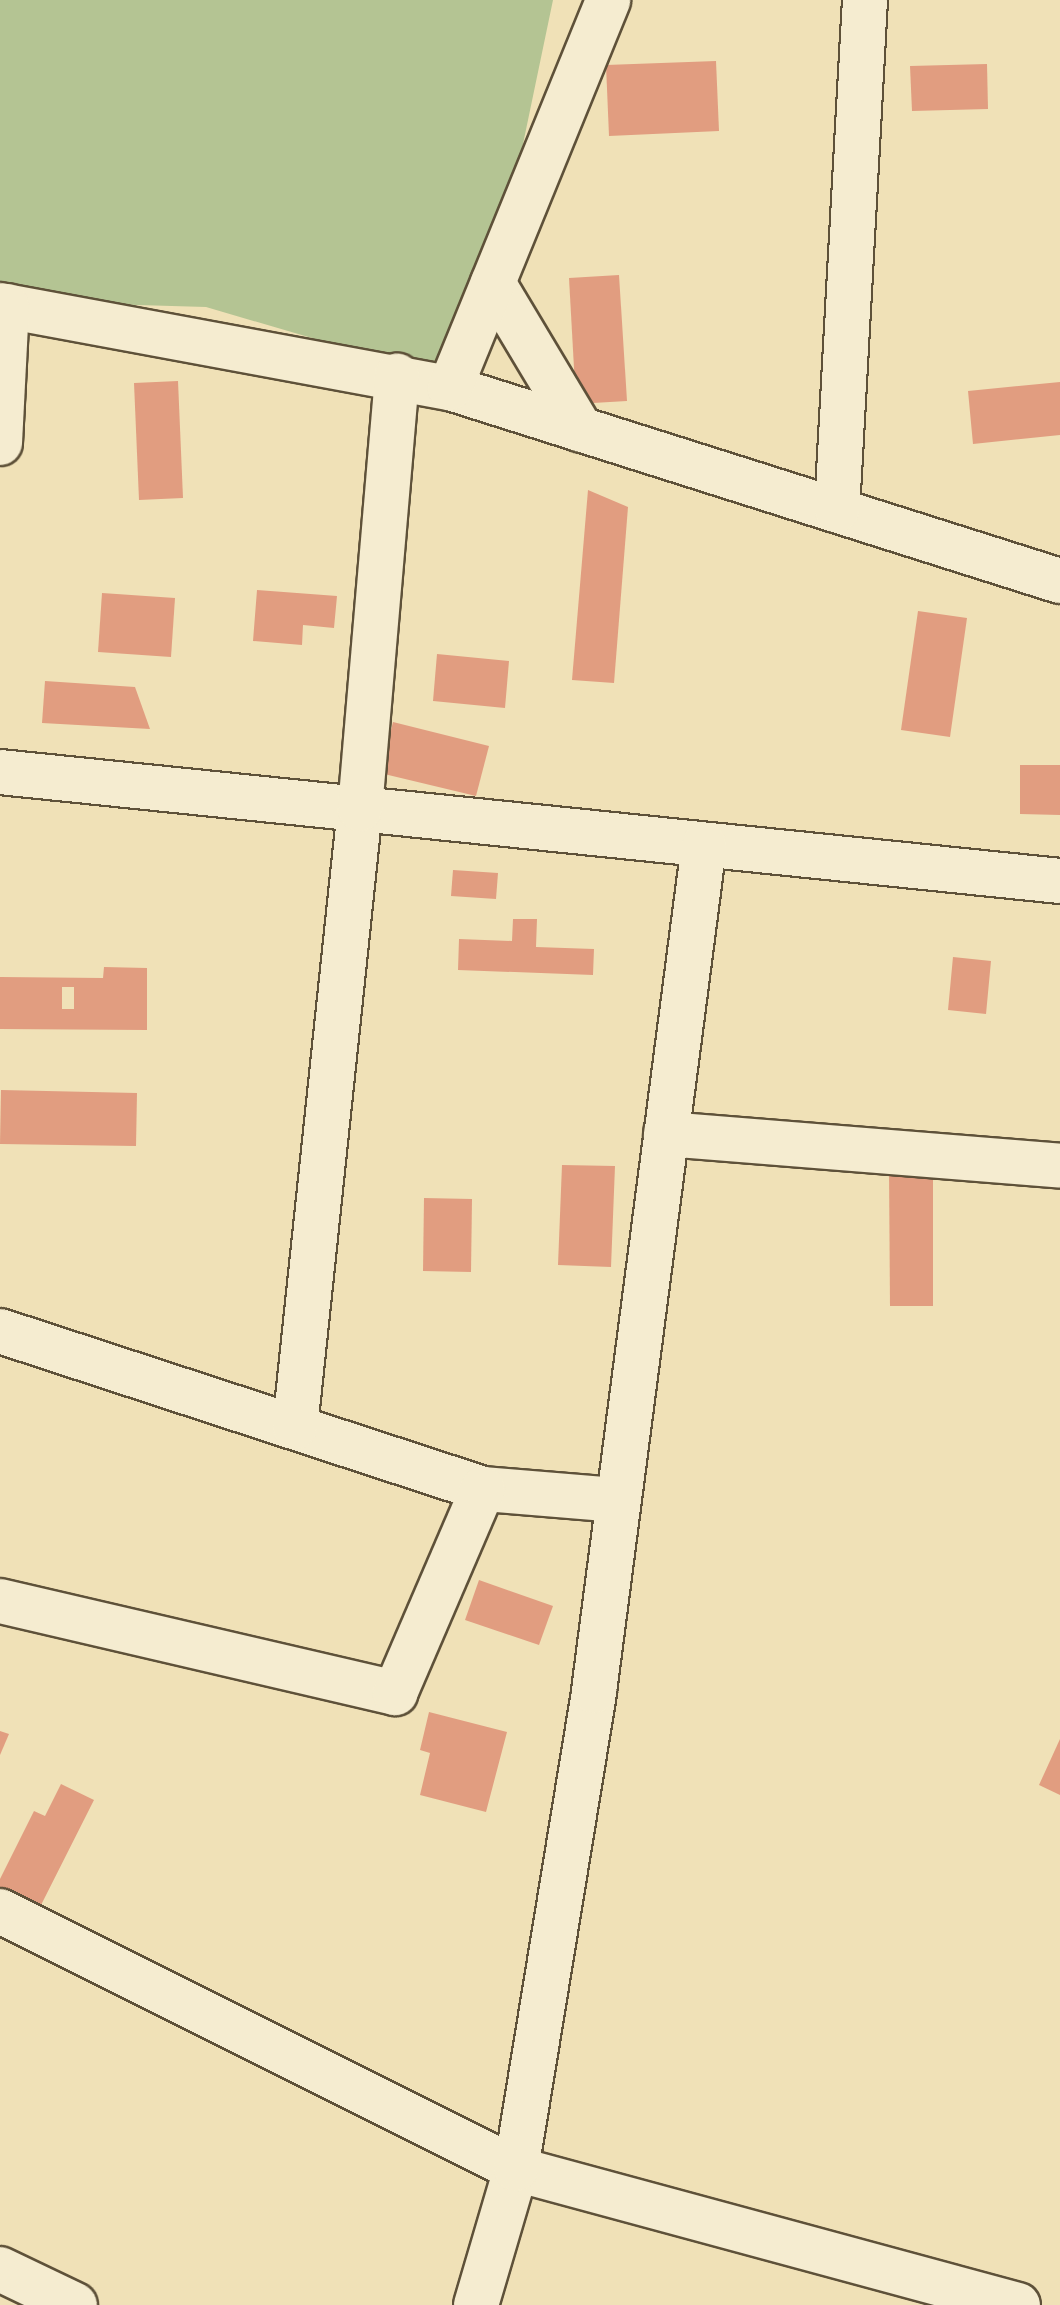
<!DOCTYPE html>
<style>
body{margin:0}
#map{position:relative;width:1060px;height:2305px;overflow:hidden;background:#f0e1b7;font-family:"IM FELL English",serif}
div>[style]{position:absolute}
.green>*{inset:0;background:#b4c493}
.building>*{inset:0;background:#e19d80}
.roads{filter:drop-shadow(2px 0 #5e5139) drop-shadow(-2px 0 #5e5139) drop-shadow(0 2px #5e5139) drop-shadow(0 -2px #5e5139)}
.minor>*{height:44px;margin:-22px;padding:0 22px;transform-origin:22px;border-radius:22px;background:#f5ecd0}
span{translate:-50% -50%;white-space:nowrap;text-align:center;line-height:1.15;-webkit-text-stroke:7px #f5ecd0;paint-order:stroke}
</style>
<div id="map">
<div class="green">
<i style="clip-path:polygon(0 0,553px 0,503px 240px,453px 357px,414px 368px,206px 307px,0 301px)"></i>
</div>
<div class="building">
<i style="clip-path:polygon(716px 61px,719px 131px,609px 136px,606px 65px)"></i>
<i style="clip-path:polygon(987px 64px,988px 109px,912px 111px,910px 66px)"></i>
<i style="clip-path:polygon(619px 275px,627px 401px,576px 404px,569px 278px)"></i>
<i style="clip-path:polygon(178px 381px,183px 498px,139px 500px,134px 383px)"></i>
<i style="clip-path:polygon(1060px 382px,1060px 435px,973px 444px,968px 391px)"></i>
<i style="clip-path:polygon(588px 490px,628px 507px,614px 683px,572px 680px)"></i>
<i style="clip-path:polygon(257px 590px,337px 596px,334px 628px,303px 625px,302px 645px,253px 641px)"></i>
<i style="clip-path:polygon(102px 593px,175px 598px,171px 657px,98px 652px)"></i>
<i style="clip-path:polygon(918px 611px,967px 618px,950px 737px,901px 730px)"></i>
<i style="clip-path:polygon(437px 654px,509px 661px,505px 708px,433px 701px)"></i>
<i style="clip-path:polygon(45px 681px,135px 687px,150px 729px,42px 723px)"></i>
<i style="clip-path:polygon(393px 722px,489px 746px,476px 796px,380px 773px)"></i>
<i style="clip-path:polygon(1020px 765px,1060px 765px,1060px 815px,1020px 814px)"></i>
<i style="clip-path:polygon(453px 870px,498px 873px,496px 899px,451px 896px)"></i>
<i style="clip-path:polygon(513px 919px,537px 919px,536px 947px,594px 949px,593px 975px,458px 970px,459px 939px,512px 941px)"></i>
<i style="clip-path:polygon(953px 957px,991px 961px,986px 1014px,948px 1010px)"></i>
<i style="clip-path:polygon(evenodd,104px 967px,147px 968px,147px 1030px,0 1029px,0 977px,103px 978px,104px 967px,62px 987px,74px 987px,74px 1009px,62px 1009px,62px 987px)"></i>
<i style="clip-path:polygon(1px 1090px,137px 1093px,136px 1146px,0 1144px)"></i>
<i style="clip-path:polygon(562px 1165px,615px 1166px,611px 1267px,558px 1265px)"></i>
<i style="clip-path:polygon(889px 1168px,933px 1168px,933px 1306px,890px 1306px)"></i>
<i style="clip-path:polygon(424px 1198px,472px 1199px,471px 1272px,423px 1271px)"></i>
<i style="clip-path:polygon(479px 1580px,553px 1606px,539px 1645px,465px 1620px)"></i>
<i style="clip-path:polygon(429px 1712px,507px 1732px,486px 1812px,420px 1795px,430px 1753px,420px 1750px)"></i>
<i style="clip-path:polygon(0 1731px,9px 1734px,0 1755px)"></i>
<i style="clip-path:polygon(1060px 1739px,1060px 1795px,1039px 1785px)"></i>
<i style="clip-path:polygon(61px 1784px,94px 1800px,38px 1911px,0 1892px,0 1879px,34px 1811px,45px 1816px)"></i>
</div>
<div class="roads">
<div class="minor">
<i style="left:493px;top:283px;width:171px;rotate:59.1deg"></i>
<i style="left:0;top:305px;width:458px;rotate:10.5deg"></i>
<i style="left:450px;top:388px;width:640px;rotate:17.56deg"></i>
<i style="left:450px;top:388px;width:419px;rotate:-67.8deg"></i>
<i style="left:0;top:443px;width:137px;rotate:-87.1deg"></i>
<i style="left:837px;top:510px;width:511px;rotate:-86.86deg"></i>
<i style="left:0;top:772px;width:1066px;rotate:5.87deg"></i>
<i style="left:666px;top:1134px;width:395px;rotate:4.6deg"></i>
<i style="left:0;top:1331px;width:508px;rotate:18.11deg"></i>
<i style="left:483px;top:1489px;width:135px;rotate:4.7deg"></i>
<i style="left:295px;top:1427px;width:621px;rotate:-84deg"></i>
<i style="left:360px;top:809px;width:435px;rotate:-85.1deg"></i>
<i style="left:0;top:1601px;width:406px;rotate:13.1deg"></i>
<i style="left:395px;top:1693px;width:222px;rotate:-66.7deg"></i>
<i style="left:0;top:1911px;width:577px;rotate:26.57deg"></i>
<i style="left:516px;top:2169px;width:520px;rotate:15.16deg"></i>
<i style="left:0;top:2269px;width:83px;rotate:25.6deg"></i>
<i style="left:476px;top:2305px;width:142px;rotate:-73.6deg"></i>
<i style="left:516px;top:2169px;width:484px;rotate:-80.7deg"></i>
<i style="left:594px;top:1691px;width:853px;rotate:-82.59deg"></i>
</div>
</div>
</div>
